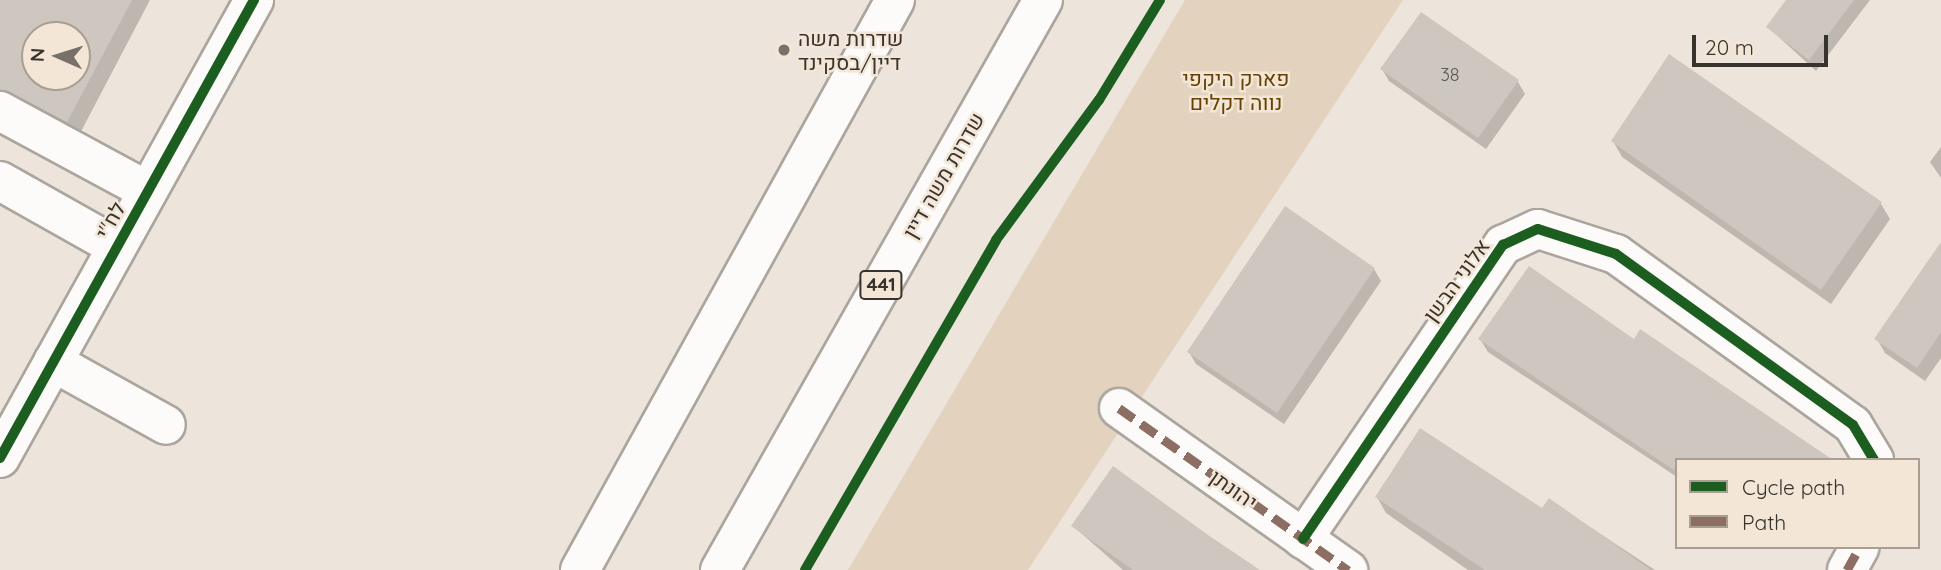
<!DOCTYPE html>
<meta charset="utf-8">
<style>
body{margin:0}
#map{position:relative;width:1941px;height:570px;overflow:hidden;background:#ede5dc;font-family:Quicksand,Heebo,sans-serif}
div>[style]{position:absolute}
.green>*{inset:0;background:#e2d2be}
.shadow>*{inset:0;background:#0003}
.building>*{inset:0;background:#cdc7c0}
.roads{filter:drop-shadow(2px 0 #aba59e) drop-shadow(-2px 0 #aba59e) drop-shadow(0 2px #aba59e) drop-shadow(0 -2px #aba59e)}
.minor>*{height:38px;margin:-19px;padding:0 19px;transform-origin:19px;border-radius:19px;background:#fcfbfa}
.major>*{height:38px;margin:-19px;padding:0 19px;transform-origin:19px;border-radius:19px;background:#fcfbfa}
.quiet>*{height:9px;margin-top:-4.5px;transform-origin:0;background:repeating-linear-gradient(90deg,#8d6e63 0 18px,transparent 0 27px)}
.cycleway>*{height:10px;margin:-5px;padding:0 5px;transform-origin:5px;border-radius:5px;background:#1b5e20}
.dots>*{width:19px;height:19px;translate:-50% -50%;box-sizing:border-box;border:4px solid #f3e6d6;border-radius:50%}
span{translate:-50% -50%;white-space:nowrap;text-align:center;line-height:1.15;-webkit-text-stroke:5px #f3e6d6;paint-order:stroke}
.number-label{font-size:18px;color:#5c5852}
.number-label span{-webkit-text-stroke-width:0}
.shield-label span{padding:2px 5px;background:#f3e6d6;border:2px solid;border-radius:5px;-webkit-text-stroke-width:0}
.shield-label{font-size:19px;color:#37332d;font-weight:700}
.poi-label{font-size:21px;color:#37332d}
.left{translate:0 -50%;text-align:left}
.park-label{font-size:21px;color:#654203}
.street-label{font-size:21px;color:#37332d}
.legend{position:absolute;left:1675px;top:458px;width:245px;height:91px;box-sizing:border-box;background:#f3e6d6;border:2px solid #a89e92;margin:0;padding:9px 12px;list-style:none;font-size:21px;color:#37332d}
.legend li{display:flex;align-items:center;gap:14px;height:35px}
.legend b{width:35px;border:2px solid #a89e92}
.north{position:absolute;left:21px;top:21px;width:70px;height:70px;box-sizing:border-box;background:#f3e6d6;border:2px solid #a89e92;border-radius:50%;rotate:273deg;font-size:19px;font-weight:700;line-height:28px;text-align:center;color:#37332d}
.north::after{content:'';display:block;margin:auto;width:24px;height:32px;background:#77716a;clip-path:polygon(50% 0,100% 100%,50% 72%,0 100%)}
.scale{position:absolute;left:1692px;top:35px;width:136px;height:32px;box-sizing:border-box;border:4px solid #37332d;border-top:0;padding-left:9px;font-size:21px;line-height:24px;white-space:nowrap;color:#37332d;-webkit-text-stroke:5px #f3e6d6;paint-order:stroke}
</style>
<div id="map">
<div class="green">
<i style="clip-path:polygon(1185px 0,1403px 0,1028px 570px,848px 570px)"></i>
</div>
<div class="shadow">
<i style="clip-path:polygon(evenodd,0 0,150px 0,77px 139px,0 99px,0 0,35px 35px,77px 35px,77px 77px,35px 77px,35px 35px)"></i>
<i style="clip-path:polygon(1788px 0,1870px 0,1816px 71px,1768px 27px)"></i>
<i style="clip-path:polygon(1670px 56px,1881px 204px,1890px 219px,1831px 304px,1622px 157px,1613px 141px)"></i>
<i style="clip-path:polygon(1382px 69px,1518px 82px,1525px 94px,1486px 149px,1389px 81px)"></i>
<i style="clip-path:polygon(1941px 147px,1941px 178px,1930px 162px)"></i>
<i style="clip-path:polygon(1941px 245px,1941px 358px,1925px 381px,1885px 353px,1877px 339px)"></i>
<i style="clip-path:polygon(1374px 269px,1381px 281px,1284px 424px,1196px 364px,1189px 352px)"></i>
<i style="clip-path:polygon(1480px 339px,1677px 460px,1677px 477px,1488px 352px)"></i>
<i style="clip-path:polygon(1377px 497px,1542px 510px,1549px 500px,1655px 570px,1468px 570px,1386px 513px)"></i>
<i style="clip-path:polygon(1073px 526px,1257px 570px,1123px 570px)"></i>
</div>
<div class="building">
<i style="clip-path:polygon(evenodd,0 0,132px 0,67px 122px,0 89px,0 0,35px 35px,77px 35px,77px 77px,35px 77px,35px 35px)"></i>
<i style="clip-path:polygon(1786px 0,1854px 0,1809px 60px,1766px 27px)"></i>
<i style="clip-path:polygon(1421px 12px,1519px 80px,1478px 138px,1380px 69px)"></i>
<i style="clip-path:polygon(1669px 54px,1882px 202px,1821px 290px,1611px 141px)"></i>
<i style="clip-path:polygon(1285px 206px,1375px 268px,1277px 413px,1187px 352px)"></i>
<i style="clip-path:polygon(1941px 242px,1941px 332px,1917px 368px,1874px 339px)"></i>
<i style="clip-path:polygon(1529px 266px,1634px 339px,1640px 329px,1833px 460px,1677px 460px,1674px 470px,1478px 339px)"></i>
<i style="clip-path:polygon(1420px 428px,1542px 508px,1549px 498px,1651px 570px,1485px 570px,1375px 497px)"></i>
<i style="clip-path:polygon(1113px 466px,1208px 535px,1260px 570px,1133px 570px,1071px 526px)"></i>
</div>
<div class="roads">
<div class="minor">
<i style="left:0;top:111px;width:168px;rotate:28.4deg"></i>
<i style="left:0;top:181px;width:134px;rotate:29.4deg"></i>
<i style="left:53px;top:362px;width:129px;rotate:29.1deg"></i>
<i style="left:1119px;top:408px;width:281px;rotate:35.3deg"></i>
<i style="left:0;top:458px;width:524px;rotate:-60.99deg"></i>
<i style="left:1303px;top:539px;width:356px;rotate:-55.8deg"></i>
<i style="left:1503px;top:245px;width:38px;rotate:-25deg"></i>
<i style="left:1538px;top:229px;width:82px;rotate:17.8deg"></i>
<i style="left:1616px;top:254px;width:292px;rotate:35.8deg"></i>
<i style="left:1853px;top:425px;width:41px;rotate:59deg"></i>
<i style="left:1847px;top:570px;width:26px;rotate:-61deg"></i>
</div>
<div class="major">
<i style="left:580px;top:570px;width:651px;rotate:-61.07deg"></i>
<i style="left:720px;top:570px;width:655px;rotate:-60.46deg"></i>
</div>
</div>
<div class="quiet">
<i style="left:1119px;top:408px;width:281px;rotate:35.3deg"></i>
<i style="left:1847px;top:570px;width:26px;rotate:-61deg"></i>
</div>
<div class="cycleway">
<i style="left:0;top:458px;width:524px;rotate:-60.99deg"></i>
<i style="left:1303px;top:539px;width:356px;rotate:-55.8deg"></i>
<i style="left:1503px;top:245px;width:38px;rotate:-25deg"></i>
<i style="left:1538px;top:229px;width:82px;rotate:17.8deg"></i>
<i style="left:1616px;top:254px;width:292px;rotate:35.8deg"></i>
<i style="left:1853px;top:425px;width:41px;rotate:59deg"></i>
<i style="left:805px;top:570px;width:381px;rotate:-59.9deg"></i>
<i style="left:996px;top:240px;width:174px;rotate:-53.7deg"></i>
<i style="left:1099px;top:100px;width:117px;rotate:-58.6deg"></i>
</div>
<div class="dots">
<i style="left:784px;top:50px;background:#77716a"></i>
</div>
<div class="number-label">
<span style="left:1450px;top:75px">38</span>
</div>
<div class="shield-label">
<span style="left:881px;top:285px">441</span>
</div>
<div class="poi-label">
<span class="left" style="left:798px;top:50px">שדרות משה<br>דיין/בסקינד</span>
</div>
<div class="park-label">
<span style="left:1236px;top:90px">פארק היקפי<br>נווה דקלים</span>
</div>
<div class="street-label">
<span style="left:943px;top:175px;rotate:-60deg">שדרות משה דיין</span>
<span style="left:110px;top:220px;rotate:-61deg">לח"י</span>
<span style="left:1456px;top:280px;rotate:-54deg">אלוני הבשן</span>
<span style="left:1234px;top:489px;rotate:35deg">יהונתן</span>
</div>
<ul class="legend">
<li><b style="height:9px;background:#1b5e20"></b>Cycle path</li>
<li><b style="height:9px;background:#8d6e63"></b>Path</li>
</ul>
<div class="north">N</div>
<div class="scale">20 m</div>
</div>
